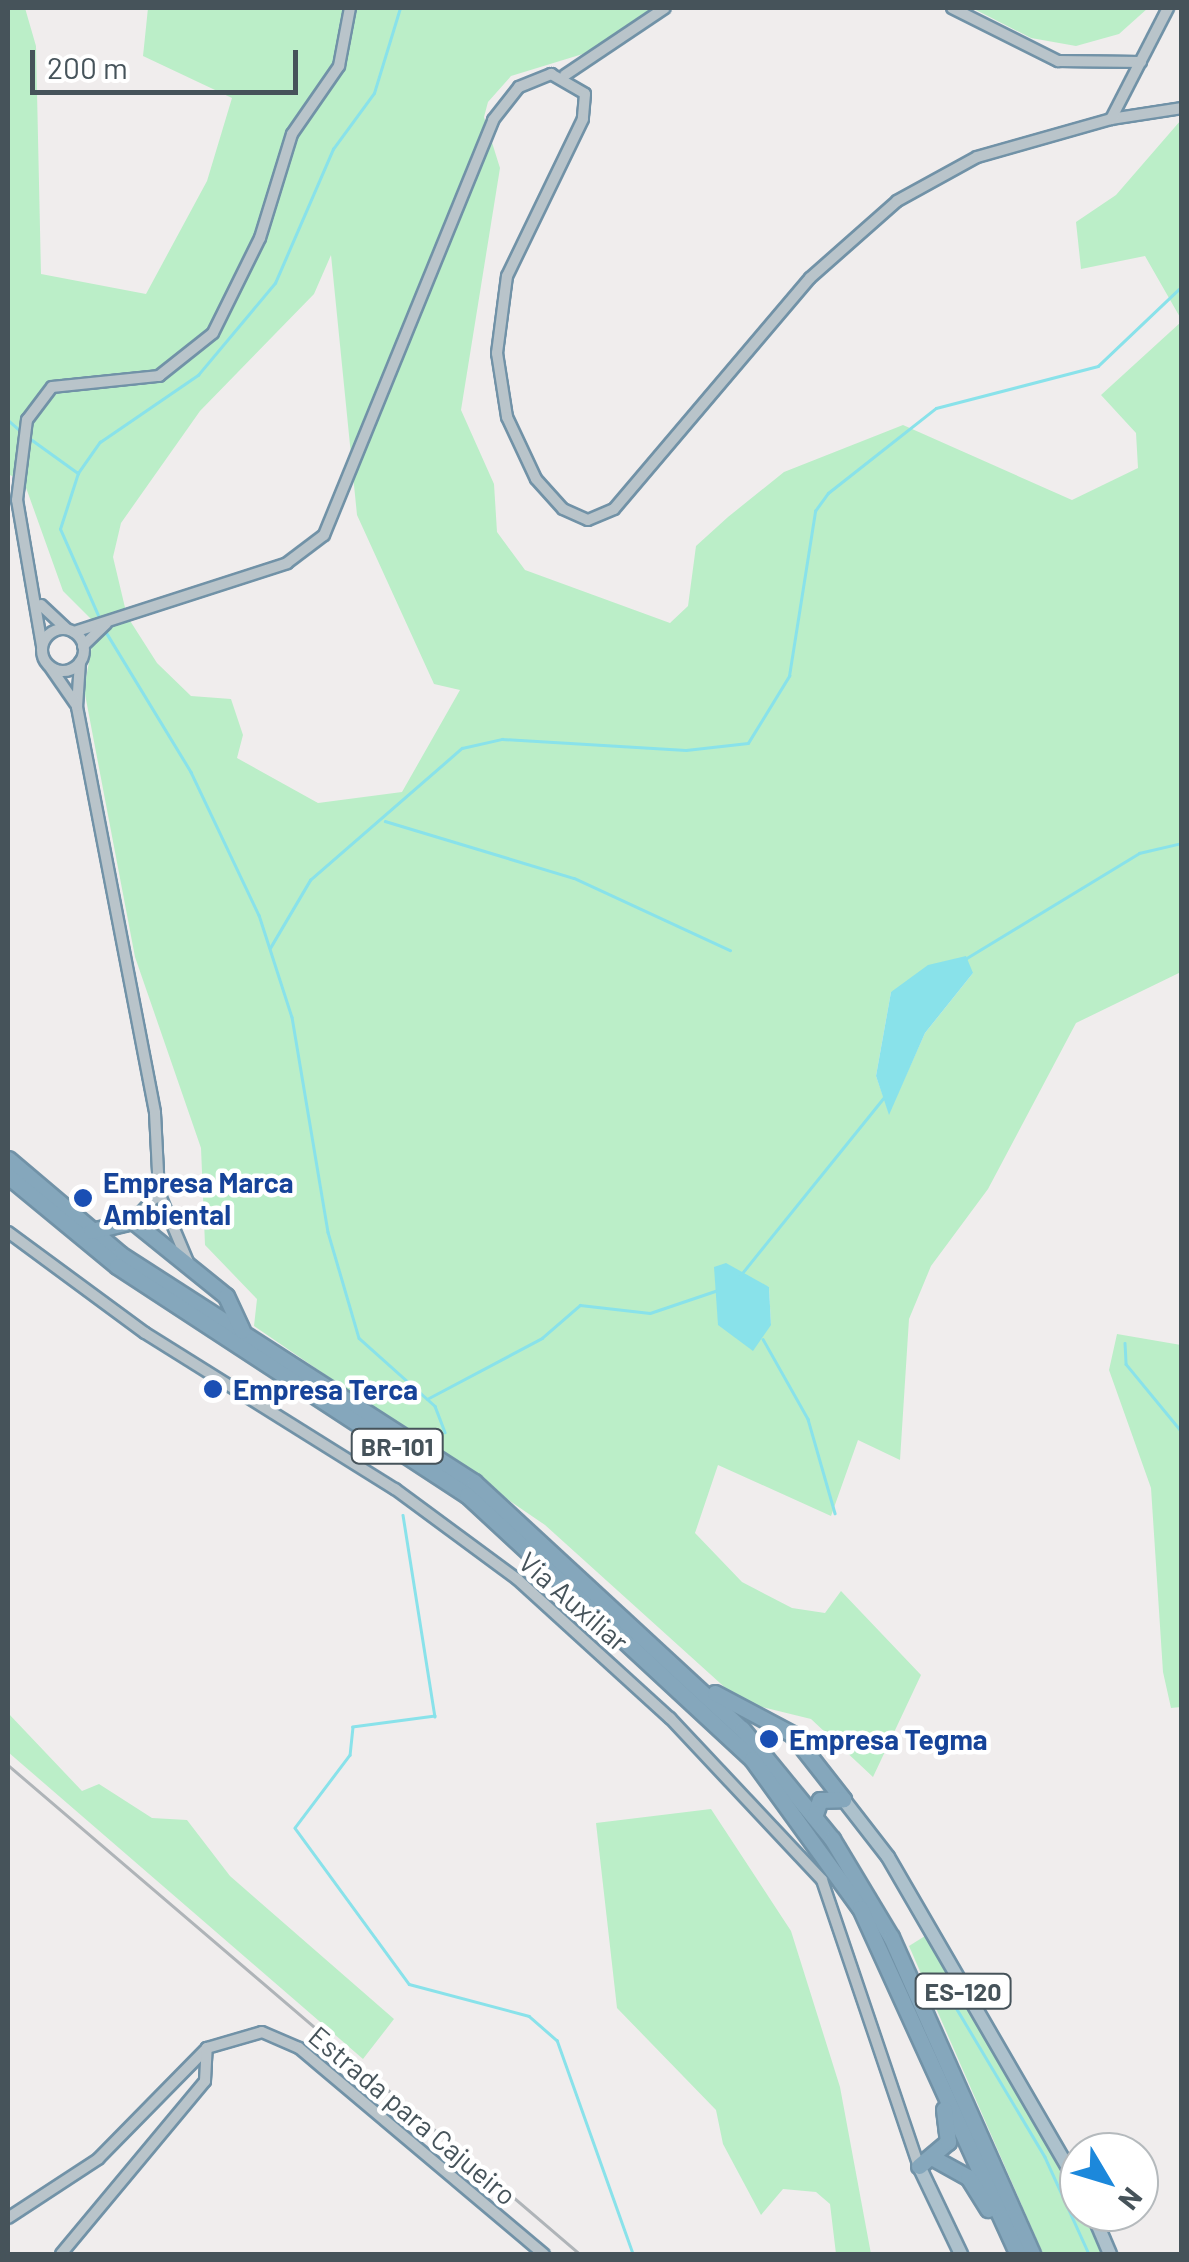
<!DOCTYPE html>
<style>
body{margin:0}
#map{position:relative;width:1189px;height:2262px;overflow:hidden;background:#f0eded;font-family:Barlow,sans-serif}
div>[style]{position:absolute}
.green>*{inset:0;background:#bbeec8}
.water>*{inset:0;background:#89e2ea}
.stream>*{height:2.5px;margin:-1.25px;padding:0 1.25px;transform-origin:1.25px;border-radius:1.25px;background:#89e2ea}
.roads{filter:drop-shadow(2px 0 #7192a7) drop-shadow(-2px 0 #7192a7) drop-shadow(0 2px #7192a7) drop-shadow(0 -2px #7192a7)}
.minor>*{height:10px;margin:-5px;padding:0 5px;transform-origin:5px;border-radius:5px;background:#b9c4ca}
.minor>.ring{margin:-5px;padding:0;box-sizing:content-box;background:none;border:10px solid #b9c4ca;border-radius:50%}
.major>*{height:12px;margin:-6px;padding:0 6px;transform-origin:6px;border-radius:6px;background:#adc1cc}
.highway>*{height:15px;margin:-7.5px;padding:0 7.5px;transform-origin:7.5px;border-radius:7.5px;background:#85a7bc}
.rail>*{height:2.5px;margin:-1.25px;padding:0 1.25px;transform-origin:1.25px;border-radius:1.25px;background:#afb4b8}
.dots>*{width:28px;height:28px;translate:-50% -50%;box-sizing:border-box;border:5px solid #fff;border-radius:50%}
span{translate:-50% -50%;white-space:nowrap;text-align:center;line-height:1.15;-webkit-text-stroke:9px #fff;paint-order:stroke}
.shield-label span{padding:2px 8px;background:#fff;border:2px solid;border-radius:8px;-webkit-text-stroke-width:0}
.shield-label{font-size:25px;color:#46535a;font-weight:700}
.transit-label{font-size:28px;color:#164399;font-weight:700}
.left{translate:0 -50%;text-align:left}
.street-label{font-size:28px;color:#46535a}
.frame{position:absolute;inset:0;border:10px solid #46535a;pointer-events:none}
.north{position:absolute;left:1059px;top:2132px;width:100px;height:100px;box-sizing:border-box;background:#fff;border:2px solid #b5babd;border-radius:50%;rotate:128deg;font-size:28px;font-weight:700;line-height:40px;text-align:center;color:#46535a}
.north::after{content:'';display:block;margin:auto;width:35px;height:45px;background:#1c88db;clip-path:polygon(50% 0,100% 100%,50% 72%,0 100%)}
.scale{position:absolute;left:30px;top:50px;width:268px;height:45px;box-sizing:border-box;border:5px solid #46535a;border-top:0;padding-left:12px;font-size:30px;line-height:35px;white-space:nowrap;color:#46535a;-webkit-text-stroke:8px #fff;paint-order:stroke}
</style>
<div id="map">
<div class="green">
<i style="clip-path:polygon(evenodd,8px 8px,25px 8px,36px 46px,41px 274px,146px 294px,207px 181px,232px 98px,143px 56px,148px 8px,662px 8px,586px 53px,511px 76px,488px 102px,484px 117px,500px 168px,461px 410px,494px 484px,497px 532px,525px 570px,670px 623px,688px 606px,696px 546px,728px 517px,784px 472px,903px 425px,1072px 500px,1138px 468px,1136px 433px,1101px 395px,1181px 322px,1181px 972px,1076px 1023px,988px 1189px,931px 1266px,909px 1319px,900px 1460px,858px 1440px,831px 1516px,718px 1465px,695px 1533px,742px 1582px,792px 1608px,825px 1613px,841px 1591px,921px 1675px,873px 1777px,811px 1719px,741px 1702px,545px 1525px,254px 1326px,257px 1299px,205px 1245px,201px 1148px,135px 957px,84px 689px,96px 624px,63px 591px,24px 482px,8px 474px,8px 8px,331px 255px,357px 515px,434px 684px,460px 690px,402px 792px,318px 803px,237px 758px,243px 735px,231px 699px,191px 696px,157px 663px,127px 616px,113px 557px,121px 523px,200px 411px,314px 294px,331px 255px,8px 8px,973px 973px,925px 1033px,889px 1113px,876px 1076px,891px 992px,973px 973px,8px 8px,739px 1277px,769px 1287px,771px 1325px,717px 1282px,739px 1277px)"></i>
<i style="clip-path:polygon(1148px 8px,1119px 34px,1076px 46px,1031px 38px,976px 10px)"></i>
<i style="clip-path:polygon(1181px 120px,1181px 319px,1145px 256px,1081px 269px,1076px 222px,1116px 195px)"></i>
<i style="clip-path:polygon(1117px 1334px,1181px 1345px,1181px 1707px,1171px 1708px,1163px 1672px,1151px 1488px,1109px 1370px)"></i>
<i style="clip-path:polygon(8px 1713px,82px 1791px,99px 1784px,152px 1818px,187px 1820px,230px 1876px,394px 2019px,363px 2059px,8px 1752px)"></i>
<i style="clip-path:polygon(711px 1809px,791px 1931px,840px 2087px,871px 2254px,836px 2254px,830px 2204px,816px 2192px,783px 2189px,761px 2215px,723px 2144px,716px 2110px,617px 2008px,596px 1823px)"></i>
<i style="clip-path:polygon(925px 1936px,949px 1966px,1105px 2254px,1043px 2254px,909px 1946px)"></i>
</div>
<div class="water">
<i style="clip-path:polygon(966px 956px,973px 973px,925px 1033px,889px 1115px,876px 1076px,891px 992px,928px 965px)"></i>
<i style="clip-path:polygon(726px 1263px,769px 1287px,771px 1325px,753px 1351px,718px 1325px,714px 1267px)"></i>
</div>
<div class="stream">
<i style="left:8px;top:420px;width:18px;rotate:41deg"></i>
<i style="left:28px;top:437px;width:62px;rotate:35.8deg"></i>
<i style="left:100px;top:620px;width:99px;rotate:-113.7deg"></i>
<i style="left:60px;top:529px;width:59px;rotate:-72.2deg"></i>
<i style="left:78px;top:473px;width:38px;rotate:-55deg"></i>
<i style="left:100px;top:442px;width:119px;rotate:-34.4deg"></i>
<i style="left:198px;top:375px;width:120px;rotate:-50.1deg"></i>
<i style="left:275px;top:283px;width:146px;rotate:-66.6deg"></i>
<i style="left:333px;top:149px;width:69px;rotate:-53.8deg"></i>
<i style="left:374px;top:93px;width:89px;rotate:-73deg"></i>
<i style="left:106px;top:632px;width:164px;rotate:58.7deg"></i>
<i style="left:191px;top:772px;width:158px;rotate:64.6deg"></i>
<i style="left:259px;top:915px;width:107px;rotate:72.1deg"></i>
<i style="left:292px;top:1017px;width:218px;rotate:80.5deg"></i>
<i style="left:328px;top:1232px;width:110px;rotate:73.7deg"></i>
<i style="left:359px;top:1338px;width:102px;rotate:41.8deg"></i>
<i style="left:435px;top:1406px;width:28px;rotate:69deg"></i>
<i style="left:385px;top:821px;width:197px;rotate:16.8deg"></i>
<i style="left:574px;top:878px;width:172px;rotate:24.8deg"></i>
<i style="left:270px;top:948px;width:79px;rotate:-59.5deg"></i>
<i style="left:310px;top:880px;width:201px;rotate:-41deg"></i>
<i style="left:462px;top:748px;width:41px;rotate:-12.7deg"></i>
<i style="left:502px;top:739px;width:184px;rotate:3.4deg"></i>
<i style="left:686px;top:750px;width:62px;rotate:-6.4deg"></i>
<i style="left:748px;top:743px;width:79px;rotate:-58.5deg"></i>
<i style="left:789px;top:676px;width:167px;rotate:-81deg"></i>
<i style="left:815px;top:511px;width:22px;rotate:-54deg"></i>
<i style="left:828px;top:493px;width:137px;rotate:-38.2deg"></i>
<i style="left:936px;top:408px;width:167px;rotate:-14.5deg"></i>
<i style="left:1098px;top:366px;width:116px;rotate:-43.6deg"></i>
<i style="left:965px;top:959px;width:204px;rotate:-31.3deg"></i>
<i style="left:1139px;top:853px;width:44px;rotate:-13.1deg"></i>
<i style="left:739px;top:1277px;width:231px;rotate:-51.1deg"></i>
<i style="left:763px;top:1339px;width:92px;rotate:60.6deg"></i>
<i style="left:808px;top:1419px;width:98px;rotate:74deg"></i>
<i style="left:1125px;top:1343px;width:21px;rotate:87deg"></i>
<i style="left:1126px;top:1364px;width:88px;rotate:50.5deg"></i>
<i style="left:427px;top:1399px;width:130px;rotate:-27.9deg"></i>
<i style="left:542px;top:1338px;width:50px;rotate:-41deg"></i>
<i style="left:580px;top:1305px;width:70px;rotate:6.5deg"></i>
<i style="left:650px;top:1313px;width:69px;rotate:-18.7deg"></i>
<i style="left:403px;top:1515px;width:204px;rotate:81deg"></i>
<i style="left:435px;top:1716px;width:83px;rotate:172.4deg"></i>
<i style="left:353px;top:1727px;width:28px;rotate:96deg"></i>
<i style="left:350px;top:1755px;width:91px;rotate:127deg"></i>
<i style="left:295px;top:1828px;width:193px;rotate:53.8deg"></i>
<i style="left:409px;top:1984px;width:124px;rotate:14.9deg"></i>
<i style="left:529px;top:2016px;width:37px;rotate:41deg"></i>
<i style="left:557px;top:2040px;width:227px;rotate:70.4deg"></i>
<i style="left:939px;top:1979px;width:207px;rotate:59.2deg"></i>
<i style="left:1045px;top:2157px;width:107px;rotate:65.6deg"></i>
</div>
<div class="roads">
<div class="minor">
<i style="left:952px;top:8px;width:119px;rotate:26.6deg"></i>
<i style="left:1058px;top:61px;width:83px;rotate:0.7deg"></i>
<i style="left:565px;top:75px;width:120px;rotate:-33.8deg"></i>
<i style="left:1111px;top:119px;width:72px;rotate:-8.8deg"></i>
<i style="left:41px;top:605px;width:35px;rotate:43deg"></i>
<i class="ring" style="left:42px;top:629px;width:32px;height:32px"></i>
<i style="left:74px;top:632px;width:224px;rotate:-17.9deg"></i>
<i style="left:287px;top:563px;width:46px;rotate:-37.1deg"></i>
<i style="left:324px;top:535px;width:448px;rotate:-67.8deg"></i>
<i style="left:493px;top:120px;width:42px;rotate:-51.8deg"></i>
<i style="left:519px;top:87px;width:35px;rotate:-22deg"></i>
<i style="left:551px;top:74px;width:39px;rotate:30deg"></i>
<i style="left:585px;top:94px;width:25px;rotate:95deg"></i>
<i style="left:583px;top:119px;width:174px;rotate:115.8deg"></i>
<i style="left:507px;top:276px;width:78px;rotate:97.4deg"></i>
<i style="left:497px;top:353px;width:65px;rotate:81.1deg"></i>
<i style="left:507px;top:417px;width:68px;rotate:64.9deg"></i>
<i style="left:536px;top:479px;width:40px;rotate:48deg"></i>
<i style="left:563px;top:509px;width:27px;rotate:24deg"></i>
<i style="left:588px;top:520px;width:28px;rotate:-23deg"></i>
<i style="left:614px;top:509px;width:303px;rotate:-49.7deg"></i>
<i style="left:810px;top:278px;width:116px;rotate:-41.5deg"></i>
<i style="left:897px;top:201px;width:91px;rotate:-28.8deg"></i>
<i style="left:977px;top:157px;width:139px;rotate:-15.8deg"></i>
<i style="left:1111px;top:119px;width:125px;rotate:-62.8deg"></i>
<i style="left:42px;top:646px;width:148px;rotate:-99.7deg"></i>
<i style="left:17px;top:500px;width:81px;rotate:-82.9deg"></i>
<i style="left:27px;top:420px;width:41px;rotate:-52.9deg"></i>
<i style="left:52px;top:387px;width:108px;rotate:-5.9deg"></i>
<i style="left:159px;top:376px;width:69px;rotate:-38.5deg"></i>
<i style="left:213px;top:333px;width:106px;rotate:-63.7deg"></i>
<i style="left:260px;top:238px;width:109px;rotate:-72.9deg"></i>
<i style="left:292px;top:134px;width:83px;rotate:-55.3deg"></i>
<i style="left:339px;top:66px;width:59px;rotate:-79.3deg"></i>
<i style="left:83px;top:646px;width:32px;rotate:-44deg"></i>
<i style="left:80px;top:662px;width:45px;rotate:93.8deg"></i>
<i style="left:77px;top:707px;width:413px;rotate:79.1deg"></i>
<i style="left:155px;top:1113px;width:80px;rotate:87.1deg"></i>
<i style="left:159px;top:1193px;width:75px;rotate:67.2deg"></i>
<i style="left:50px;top:667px;width:47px;rotate:55.3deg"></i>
<i style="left:133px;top:1221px;width:38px;rotate:-47deg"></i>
<i style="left:8px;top:1232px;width:170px;rotate:36.4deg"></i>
<i style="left:145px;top:1333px;width:295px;rotate:32deg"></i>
<i style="left:395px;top:1489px;width:152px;rotate:36.4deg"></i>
<i style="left:517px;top:1579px;width:207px;rotate:42.3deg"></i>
<i style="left:670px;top:1718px;width:222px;rotate:46.8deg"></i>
<i style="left:822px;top:1880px;width:302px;rotate:71.3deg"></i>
<i style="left:8px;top:2218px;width:108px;rotate:-33.2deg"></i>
<i style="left:98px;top:2159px;width:156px;rotate:-45.5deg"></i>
<i style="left:207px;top:2048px;width:57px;rotate:-16.2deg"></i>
<i style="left:262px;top:2032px;width:40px;rotate:23.4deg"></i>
<i style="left:299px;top:2048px;width:320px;rotate:40.1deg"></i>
<i style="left:61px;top:2254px;width:225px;rotate:-50.2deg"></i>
<i style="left:205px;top:2081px;width:33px;rotate:-87deg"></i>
</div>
<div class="major">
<i style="left:843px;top:1799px;width:73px;rotate:52.2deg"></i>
<i style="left:888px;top:1857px;width:380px;rotate:59.9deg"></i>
<i style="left:919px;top:2166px;width:98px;rotate:64.5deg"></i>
<i style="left:1092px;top:2212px;width:46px;rotate:66.8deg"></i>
</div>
<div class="highway">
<i style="left:8px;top:1159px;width:147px;rotate:40.3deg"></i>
<i style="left:120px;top:1254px;width:421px;rotate:32.8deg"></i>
<i style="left:474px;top:1482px;width:364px;rotate:42.7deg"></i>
<i style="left:742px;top:1729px;width:142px;rotate:50.7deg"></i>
<i style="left:832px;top:1839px;width:114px;rotate:59deg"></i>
<i style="left:891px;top:1937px;width:347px;rotate:66deg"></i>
<i style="left:8px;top:1176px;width:141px;rotate:39.5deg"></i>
<i style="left:117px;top:1266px;width:418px;rotate:33.2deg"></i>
<i style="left:467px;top:1495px;width:388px;rotate:42.8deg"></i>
<i style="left:752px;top:1759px;width:184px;rotate:54.1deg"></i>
<i style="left:860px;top:1908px;width:380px;rotate:65.5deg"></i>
<i style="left:91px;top:1231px;width:43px;rotate:-13.4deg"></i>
<i style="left:133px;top:1221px;width:119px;rotate:38.9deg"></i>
<i style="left:226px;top:1296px;width:38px;rotate:65deg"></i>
<i style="left:715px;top:1693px;width:87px;rotate:28deg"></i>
<i style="left:792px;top:1734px;width:83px;rotate:51.9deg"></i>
<i style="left:814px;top:1817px;width:18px;rotate:-71deg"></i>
<i style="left:820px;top:1800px;width:23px;rotate:-2deg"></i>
<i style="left:935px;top:2159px;width:38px;rotate:29deg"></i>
<i style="left:968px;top:2177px;width:38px;rotate:58deg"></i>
<i style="left:919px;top:2166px;width:38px;rotate:-40deg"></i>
<i style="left:948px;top:2142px;width:33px;rotate:-97deg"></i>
</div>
</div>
<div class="rail">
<i style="left:8px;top:1765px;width:753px;rotate:40.53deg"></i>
</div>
<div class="dots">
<i style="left:83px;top:1198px;background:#1a4fb4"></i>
<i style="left:213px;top:1389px;background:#1a4fb4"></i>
<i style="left:769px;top:1739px;background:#1a4fb4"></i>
</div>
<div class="shield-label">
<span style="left:397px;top:1446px">BR-101</span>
<span style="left:963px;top:1991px">ES-120</span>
</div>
<div class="transit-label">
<span class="left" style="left:103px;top:1198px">Empresa Marca<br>Ambiental</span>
<span class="left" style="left:233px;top:1389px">Empresa Terca</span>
<span class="left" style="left:789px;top:1739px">Empresa Tegma</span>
</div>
<div class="street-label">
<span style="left:574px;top:1601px;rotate:41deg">Via Auxiliar</span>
<span style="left:413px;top:2115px;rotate:40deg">Estrada para Cajueiro</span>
</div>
<div class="frame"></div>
<div class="north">N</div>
<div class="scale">200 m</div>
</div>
